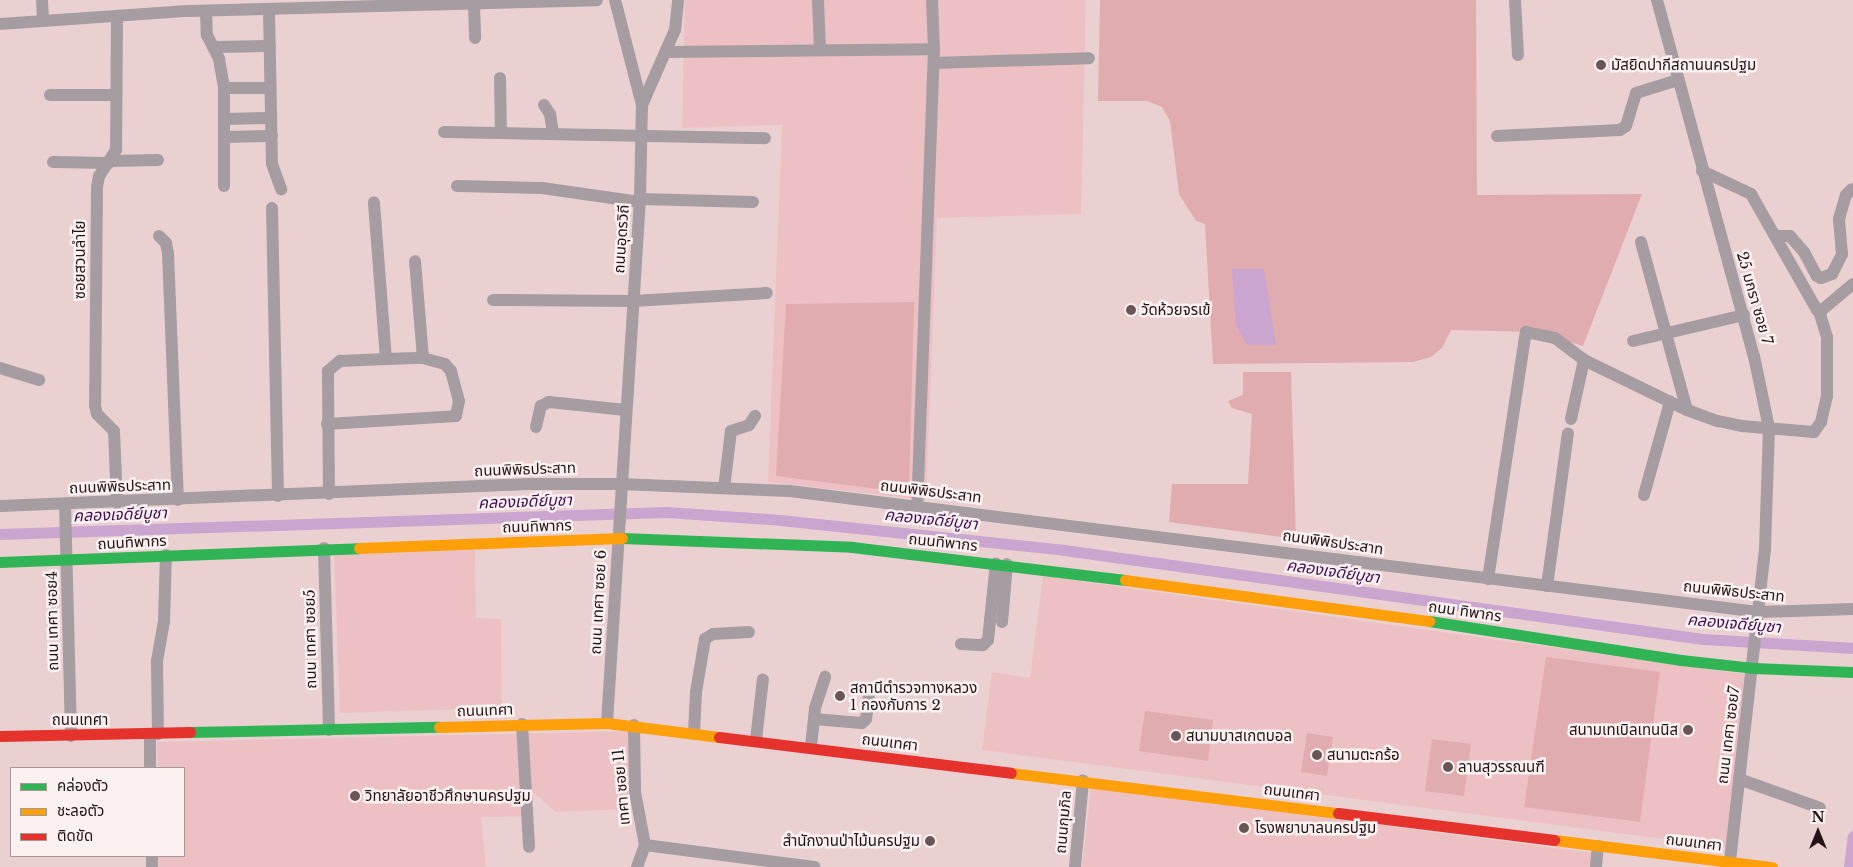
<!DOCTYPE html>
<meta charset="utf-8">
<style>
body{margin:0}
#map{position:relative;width:1853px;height:867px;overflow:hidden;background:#ebd0d2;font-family:"Libre Baskerville","Noto Sans Thai",serif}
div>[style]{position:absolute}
.built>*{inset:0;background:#edc1c4}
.green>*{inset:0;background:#e1acb0}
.water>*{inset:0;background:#caa5cf}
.canal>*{height:11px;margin:-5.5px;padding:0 5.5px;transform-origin:5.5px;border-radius:5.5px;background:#caa5cf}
.street>*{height:12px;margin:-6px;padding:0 6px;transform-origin:6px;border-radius:6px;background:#a59da1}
.fast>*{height:11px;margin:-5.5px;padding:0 5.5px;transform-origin:5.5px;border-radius:5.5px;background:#30b455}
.slow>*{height:11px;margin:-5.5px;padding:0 5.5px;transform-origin:5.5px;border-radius:5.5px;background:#ff9f0a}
.jam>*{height:11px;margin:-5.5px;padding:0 5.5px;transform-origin:5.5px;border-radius:5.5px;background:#e5322d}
.dots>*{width:14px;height:14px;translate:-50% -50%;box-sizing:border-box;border:2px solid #fcf1f1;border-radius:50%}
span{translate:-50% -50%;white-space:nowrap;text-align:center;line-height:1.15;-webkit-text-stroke:5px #fcf1f1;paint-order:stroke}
.poi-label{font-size:15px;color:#241314}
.left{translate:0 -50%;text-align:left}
.right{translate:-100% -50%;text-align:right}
.street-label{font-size:15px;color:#241314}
.water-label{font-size:16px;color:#410c54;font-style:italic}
.legend{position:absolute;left:10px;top:767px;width:175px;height:90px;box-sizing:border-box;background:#fcf1f1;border:1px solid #a69899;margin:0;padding:6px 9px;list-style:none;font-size:15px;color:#241314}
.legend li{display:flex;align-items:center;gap:10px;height:25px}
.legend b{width:25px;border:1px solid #a69899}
.north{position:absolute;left:1793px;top:807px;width:50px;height:50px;-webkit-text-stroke:4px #fcf1f1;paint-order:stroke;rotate:0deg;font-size:14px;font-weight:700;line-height:20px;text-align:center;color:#241314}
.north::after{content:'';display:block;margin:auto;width:18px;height:22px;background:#241314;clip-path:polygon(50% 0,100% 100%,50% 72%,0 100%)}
</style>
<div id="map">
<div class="built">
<i style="clip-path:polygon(685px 0,1086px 0,1081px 214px,937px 218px,926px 500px,768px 482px,782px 125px,682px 128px)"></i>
<i style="clip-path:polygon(475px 550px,476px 618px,501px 619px,502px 708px,340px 713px,334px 555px)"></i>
<i style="clip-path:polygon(1043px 576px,1750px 675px,1732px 848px,982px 750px,992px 672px,1030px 678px)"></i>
<i style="clip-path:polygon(634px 731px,628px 809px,556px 812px,525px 785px,528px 816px,481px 817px,486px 867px,159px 867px,159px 856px,184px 856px,184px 768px,158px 768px,157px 742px)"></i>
<i style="clip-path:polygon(1091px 787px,1593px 853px,1591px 867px,1082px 867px)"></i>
</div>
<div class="green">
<i style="clip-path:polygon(1100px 0,1476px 0,1477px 195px,1642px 194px,1583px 346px,1535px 332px,1451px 330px,1442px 348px,1431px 357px,1413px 362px,1213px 364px,1205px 224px,1196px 221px,1179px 194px,1170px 121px,1162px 107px,1147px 101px,1098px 101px)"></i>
<i style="clip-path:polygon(914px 302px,909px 493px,776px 476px,786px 304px)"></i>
<i style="clip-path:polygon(1243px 372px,1291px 372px,1296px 539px,1169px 522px,1172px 484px,1248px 484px,1252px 414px,1232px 408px,1228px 401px,1243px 395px)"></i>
<i style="clip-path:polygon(1546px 657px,1660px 672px,1640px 822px,1524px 807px)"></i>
<i style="clip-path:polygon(1145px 711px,1213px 720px,1208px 761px,1139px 751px)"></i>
<i style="clip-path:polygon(1307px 733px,1333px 737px,1327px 776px,1301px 772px)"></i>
<i style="clip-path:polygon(1432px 739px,1471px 744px,1464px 796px,1425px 791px)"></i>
</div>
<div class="water">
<i style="clip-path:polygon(1232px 269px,1264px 269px,1276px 345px,1247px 345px,1236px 325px)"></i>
</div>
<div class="canal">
<i style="left:0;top:534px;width:667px;rotate:-1.89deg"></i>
<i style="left:667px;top:512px;width:113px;rotate:4deg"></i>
<i style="left:780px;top:520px;width:286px;rotate:6deg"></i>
<i style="left:1064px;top:550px;width:645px;rotate:7.93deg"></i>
<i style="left:1703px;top:639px;width:150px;rotate:3.4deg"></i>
<i style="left:1849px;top:867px;width:31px;rotate:-83deg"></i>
</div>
<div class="street">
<i style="left:42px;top:0;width:21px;rotate:87deg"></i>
<i style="left:818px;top:0;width:50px;rotate:87.7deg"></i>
<i style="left:932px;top:0;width:49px;rotate:87.7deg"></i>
<i style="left:1515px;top:0;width:55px;rotate:86.9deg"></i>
<i style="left:1657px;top:0;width:369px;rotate:74.8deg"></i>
<i style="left:1754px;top:356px;width:74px;rotate:78.2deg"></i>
<i style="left:1769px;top:428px;width:121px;rotate:91.9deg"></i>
<i style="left:1765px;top:549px;width:315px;rotate:96.4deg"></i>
<i style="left:474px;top:5px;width:33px;rotate:88deg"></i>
<i style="left:269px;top:9px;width:155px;rotate:88.9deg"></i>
<i style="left:272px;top:164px;width:27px;rotate:70deg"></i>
<i style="left:206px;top:11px;width:24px;rotate:88deg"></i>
<i style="left:207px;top:35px;width:27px;rotate:63deg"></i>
<i style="left:219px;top:59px;width:29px;rotate:80deg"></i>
<i style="left:224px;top:88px;width:98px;rotate:90deg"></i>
<i style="left:117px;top:16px;width:134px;rotate:90.4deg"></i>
<i style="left:116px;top:150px;width:31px;rotate:123deg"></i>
<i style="left:99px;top:176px;width:11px;rotate:100deg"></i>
<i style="left:97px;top:187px;width:219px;rotate:90.5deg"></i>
<i style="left:95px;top:406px;width:8px;rotate:76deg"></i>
<i style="left:97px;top:414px;width:24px;rotate:45deg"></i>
<i style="left:114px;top:431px;width:72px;rotate:87.6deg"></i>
<i style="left:0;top:24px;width:188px;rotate:-4deg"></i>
<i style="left:188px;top:11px;width:409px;rotate:-1.5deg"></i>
<i style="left:213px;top:47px;width:57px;rotate:-1deg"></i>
<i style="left:667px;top:52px;width:267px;rotate:-0.6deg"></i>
<i style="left:934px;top:49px;width:456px;rotate:92.1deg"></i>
<i style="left:934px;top:63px;width:155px;rotate:-1.8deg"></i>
<i style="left:500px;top:78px;width:55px;rotate:89deg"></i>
<i style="left:224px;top:88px;width:46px"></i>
<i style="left:50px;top:95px;width:66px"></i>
<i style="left:544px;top:105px;width:11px;rotate:56deg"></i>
<i style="left:550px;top:114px;width:19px;rotate:81deg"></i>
<i style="left:642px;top:105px;width:82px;rotate:-66.3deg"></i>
<i style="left:675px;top:30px;width:30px;rotate:-84deg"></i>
<i style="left:224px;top:119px;width:47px;rotate:-1.2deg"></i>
<i style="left:444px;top:132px;width:321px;rotate:1.1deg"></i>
<i style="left:1497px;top:136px;width:123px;rotate:-2.8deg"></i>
<i style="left:1620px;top:130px;width:7px;rotate:-34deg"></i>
<i style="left:1626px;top:126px;width:34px;rotate:-73deg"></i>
<i style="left:1636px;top:93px;width:44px;rotate:-17.2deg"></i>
<i style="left:224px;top:137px;width:48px;rotate:-1.2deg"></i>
<i style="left:110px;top:161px;width:48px;rotate:-1.2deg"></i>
<i style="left:53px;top:162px;width:56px;rotate:1deg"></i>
<i style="left:1702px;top:171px;width:54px;rotate:25.1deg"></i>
<i style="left:1751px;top:194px;width:133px;rotate:60.4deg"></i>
<i style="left:1817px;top:310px;width:5px"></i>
<i style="left:1822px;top:310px;width:40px;rotate:-40deg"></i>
<i style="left:457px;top:186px;width:85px;rotate:1.3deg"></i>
<i style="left:542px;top:188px;width:99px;rotate:8.1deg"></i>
<i style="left:640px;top:199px;width:113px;rotate:1.5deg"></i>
<i style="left:272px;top:208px;width:288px;rotate:88.8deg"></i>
<i style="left:159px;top:236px;width:10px;rotate:45deg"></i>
<i style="left:166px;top:243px;width:10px;rotate:79deg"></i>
<i style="left:168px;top:253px;width:247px;rotate:87.7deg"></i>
<i style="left:1776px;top:236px;width:14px"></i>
<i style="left:1790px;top:236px;width:21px;rotate:49deg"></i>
<i style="left:1804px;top:252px;width:27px;rotate:62deg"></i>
<i style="left:1817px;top:276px;width:4px;rotate:27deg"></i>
<i style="left:1821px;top:278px;width:12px;rotate:-20deg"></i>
<i style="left:1832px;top:274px;width:22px;rotate:-63deg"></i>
<i style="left:1842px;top:254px;width:35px;rotate:-95deg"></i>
<i style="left:1839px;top:219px;width:25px;rotate:-74deg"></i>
<i style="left:1846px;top:195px;width:8px;rotate:-45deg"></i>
<i style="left:1641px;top:242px;width:174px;rotate:74.7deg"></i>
<i style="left:493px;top:300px;width:140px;rotate:0.4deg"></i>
<i style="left:633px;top:301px;width:134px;rotate:-3.4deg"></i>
<i style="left:1633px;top:341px;width:114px;rotate:-13.2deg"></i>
<i style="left:386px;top:359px;width:37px;rotate:-2deg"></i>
<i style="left:423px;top:358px;width:97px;rotate:-94.7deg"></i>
<i style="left:0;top:368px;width:41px;rotate:17.1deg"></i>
<i style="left:1571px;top:419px;width:60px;rotate:-77.6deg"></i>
<i style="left:327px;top:424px;width:129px;rotate:-3.5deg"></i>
<i style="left:456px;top:416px;width:15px;rotate:-79deg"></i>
<i style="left:459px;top:401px;width:31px;rotate:-105deg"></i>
<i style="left:451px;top:371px;width:9px;rotate:-131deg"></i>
<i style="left:445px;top:364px;width:23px;rotate:-165deg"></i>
<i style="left:536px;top:427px;width:22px;rotate:-77deg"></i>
<i style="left:541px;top:406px;width:9px;rotate:-27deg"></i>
<i style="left:549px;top:402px;width:77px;rotate:5.9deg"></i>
<i style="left:724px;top:488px;width:57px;rotate:-83deg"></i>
<i style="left:731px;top:431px;width:19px;rotate:-18deg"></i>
<i style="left:749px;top:425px;width:11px;rotate:-56deg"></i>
<i style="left:329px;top:494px;width:123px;rotate:-90.5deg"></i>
<i style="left:328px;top:371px;width:16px;rotate:-40deg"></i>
<i style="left:340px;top:361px;width:46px;rotate:-2.5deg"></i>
<i style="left:386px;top:359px;width:157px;rotate:-94.4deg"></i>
<i style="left:1644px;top:495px;width:97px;rotate:-74.4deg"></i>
<i style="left:65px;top:504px;width:232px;rotate:88.5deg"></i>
<i style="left:0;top:506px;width:529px;rotate:-2.38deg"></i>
<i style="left:529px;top:484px;width:92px"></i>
<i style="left:621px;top:484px;width:169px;rotate:2.4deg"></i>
<i style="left:790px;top:491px;width:977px;rotate:7.12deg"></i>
<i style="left:1759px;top:612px;width:94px;rotate:-1.8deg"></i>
<i style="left:324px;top:548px;width:182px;rotate:88.4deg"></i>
<i style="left:1488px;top:579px;width:250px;rotate:-81.3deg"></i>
<i style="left:1526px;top:332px;width:30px;rotate:12deg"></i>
<i style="left:1555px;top:338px;width:36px;rotate:37deg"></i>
<i style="left:1584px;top:360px;width:114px;rotate:25.9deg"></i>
<i style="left:1687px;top:410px;width:33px;rotate:20deg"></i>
<i style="left:1718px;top:421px;width:25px;rotate:12deg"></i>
<i style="left:1742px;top:426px;width:72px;rotate:4.8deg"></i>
<i style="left:1814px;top:432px;width:12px;rotate:-55deg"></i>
<i style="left:1821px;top:422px;width:27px;rotate:-77deg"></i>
<i style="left:1827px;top:396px;width:59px;rotate:-90deg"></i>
<i style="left:1827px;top:337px;width:27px;rotate:-107deg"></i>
<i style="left:1547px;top:586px;width:154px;rotate:-82.2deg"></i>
<i style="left:1002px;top:622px;width:58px;rotate:-85.1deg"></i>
<i style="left:961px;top:644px;width:22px;rotate:3deg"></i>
<i style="left:983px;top:645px;width:7px;rotate:-45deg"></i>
<i style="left:988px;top:640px;width:77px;rotate:-84.1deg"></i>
<i style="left:814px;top:719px;width:48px;rotate:4.8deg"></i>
<i style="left:862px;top:723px;width:6px;rotate:-45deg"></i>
<i style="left:866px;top:719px;width:26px;rotate:-83deg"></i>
<i style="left:607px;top:723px;width:525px;rotate:-86.4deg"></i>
<i style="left:640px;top:199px;width:94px;rotate:-88.8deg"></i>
<i style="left:642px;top:105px;width:108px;rotate:-104.4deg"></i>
<i style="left:522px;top:724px;width:123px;rotate:86.7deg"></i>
<i style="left:634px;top:725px;width:67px;rotate:89.1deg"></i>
<i style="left:635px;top:792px;width:54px;rotate:79.3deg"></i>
<i style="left:694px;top:732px;width:40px;rotate:-87.1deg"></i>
<i style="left:696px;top:692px;width:54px;rotate:-80.4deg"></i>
<i style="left:705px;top:639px;width:9px;rotate:-32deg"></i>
<i style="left:713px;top:634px;width:36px;rotate:-3deg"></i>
<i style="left:150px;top:734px;width:34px;rotate:90deg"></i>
<i style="left:158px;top:734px;width:73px;rotate:-90.8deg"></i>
<i style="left:157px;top:661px;width:41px;rotate:-80.1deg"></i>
<i style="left:164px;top:621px;width:66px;rotate:-88.3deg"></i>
<i style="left:756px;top:740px;width:61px;rotate:-83.5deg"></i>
<i style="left:811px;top:747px;width:39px;rotate:-84deg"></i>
<i style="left:815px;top:708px;width:33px;rotate:-72deg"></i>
<i style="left:1739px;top:779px;width:86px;rotate:19.7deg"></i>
<i style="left:645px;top:845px;width:171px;rotate:7.4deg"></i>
<i style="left:152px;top:856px;width:11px;rotate:90deg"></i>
<i style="left:637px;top:867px;width:23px;rotate:-70deg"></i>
<i style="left:1075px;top:867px;width:87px;rotate:-84.7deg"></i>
<i style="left:1596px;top:867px;width:21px;rotate:-85deg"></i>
</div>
<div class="fast">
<i style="left:622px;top:538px;width:230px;rotate:2.2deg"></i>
<i style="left:852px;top:547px;width:275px;rotate:6.9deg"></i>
<i style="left:0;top:562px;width:359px;rotate:-2.2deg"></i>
<i style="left:1429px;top:621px;width:255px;rotate:8.8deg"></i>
<i style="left:1681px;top:660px;width:72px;rotate:6.3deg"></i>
<i style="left:1753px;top:668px;width:100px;rotate:2.3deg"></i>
<i style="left:190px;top:732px;width:249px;rotate:-1.2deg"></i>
</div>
<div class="slow">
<i style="left:359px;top:548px;width:263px;rotate:-2.2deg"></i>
<i style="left:1125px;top:580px;width:307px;rotate:7.7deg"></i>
<i style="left:439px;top:727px;width:168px;rotate:-1.4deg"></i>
<i style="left:607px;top:723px;width:113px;rotate:7.1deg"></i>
<i style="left:1011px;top:773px;width:329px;rotate:7deg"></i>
<i style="left:1554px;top:840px;width:220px;rotate:7.1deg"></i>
</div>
<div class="jam">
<i style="left:0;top:736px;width:190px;rotate:-1.2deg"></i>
<i style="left:719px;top:737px;width:294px;rotate:7deg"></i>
<i style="left:1338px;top:813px;width:218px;rotate:7.1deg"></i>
</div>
<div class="dots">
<i style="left:1601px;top:65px;background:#6a5556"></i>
<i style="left:1131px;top:310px;background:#6a5556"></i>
<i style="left:840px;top:696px;background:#6a5556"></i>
<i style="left:1688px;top:730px;background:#6a5556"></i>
<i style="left:1176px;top:736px;background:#6a5556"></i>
<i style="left:1317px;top:755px;background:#6a5556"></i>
<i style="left:1448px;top:767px;background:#6a5556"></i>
<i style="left:355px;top:796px;background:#6a5556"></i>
<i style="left:1244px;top:828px;background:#6a5556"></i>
<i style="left:930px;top:841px;background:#6a5556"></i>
</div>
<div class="poi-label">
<span class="left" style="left:1611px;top:65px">มัสยิดปากีสถานนครปฐม</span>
<span class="left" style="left:1141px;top:310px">วัดห้วยจรเข้</span>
<span class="left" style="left:850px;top:696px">สถานีตำรวจทางหลวง<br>1 กองกับการ 2</span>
<span class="right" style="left:1678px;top:730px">สนามเทเบิลเทนนิส</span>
<span class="left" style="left:1186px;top:736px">สนามบาสเกตบอล</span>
<span class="left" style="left:1327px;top:755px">สนามตะกร้อ</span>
<span class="left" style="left:1458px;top:767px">ลานสุวรรณนฑี</span>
<span class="left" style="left:365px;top:796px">วิทยาลัยอาชีวศึกษานครปฐม</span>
<span class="left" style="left:1255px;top:828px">โรงพยาบาลนครปฐม</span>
<span class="right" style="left:920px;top:841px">สำนักงานป่าไม้นครปฐม</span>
</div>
<div class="street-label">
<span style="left:621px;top:239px;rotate:-86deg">ถนนอุดรวิถี</span>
<span style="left:80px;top:260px;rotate:-90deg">ซอยสวนลำไย</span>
<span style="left:1755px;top:298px;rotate:74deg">25 มกรา ซอย 7</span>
<span style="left:525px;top:469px;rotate:-2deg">ถนนพิพิธประสาท</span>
<span style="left:120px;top:486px;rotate:-2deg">ถนนพิพิธประสาท</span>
<span style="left:931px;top:491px;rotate:7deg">ถนนพิพิธประสาท</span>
<span style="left:537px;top:526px;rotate:-2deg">ถนนทิพากร</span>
<span style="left:132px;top:542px;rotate:-3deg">ถนนทิพากร</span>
<span style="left:943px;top:542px;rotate:6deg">ถนนทิพากร</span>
<span style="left:1333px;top:542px;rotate:8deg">ถนนพิพิธประสาท</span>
<span style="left:1734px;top:591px;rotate:6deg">ถนนพิพิธประสาท</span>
<span style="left:598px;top:602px;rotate:-87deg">ถนน เทศา ซอย 6</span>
<span style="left:1465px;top:611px;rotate:8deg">ถนน ทิพากร</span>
<span style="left:52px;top:621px;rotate:-91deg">ถนน เทศา ซอย4</span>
<span style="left:310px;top:639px;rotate:-91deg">ถนน เทศา ซอย5</span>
<span style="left:485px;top:710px;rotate:-2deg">ถนนเทศา</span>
<span style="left:80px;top:720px">ถนนเทศา</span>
<span style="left:1728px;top:735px;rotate:-83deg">ถนน เทศา ซอย7</span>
<span style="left:890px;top:742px;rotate:7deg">ถนนเทศา</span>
<span style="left:621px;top:787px;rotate:-95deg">เทศา ซอย 11</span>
<span style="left:1292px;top:792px;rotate:7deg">ถนนเทศา</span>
<span style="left:1063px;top:822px;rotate:-85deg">ถนนกุมภิล</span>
<span style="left:1694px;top:842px;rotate:7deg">ถนนเทศา</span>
</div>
<div class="water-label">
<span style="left:525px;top:501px;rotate:-2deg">คลองเจดีย์บูชา</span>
<span style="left:120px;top:514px;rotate:-2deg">คลองเจดีย์บูชา</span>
<span style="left:931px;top:519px;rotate:6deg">คลองเจดีย์บูชา</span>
<span style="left:1333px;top:571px;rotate:8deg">คลองเจดีย์บูชา</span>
<span style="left:1734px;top:623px;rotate:5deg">คลองเจดีย์บูชา</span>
</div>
<ul class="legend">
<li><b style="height:6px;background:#30b455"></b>คล่องตัว</li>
<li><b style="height:6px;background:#ff9f0a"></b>ชะลอตัว</li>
<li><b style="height:6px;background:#e5322d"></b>ติดขัด</li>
</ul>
<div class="north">N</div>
</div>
